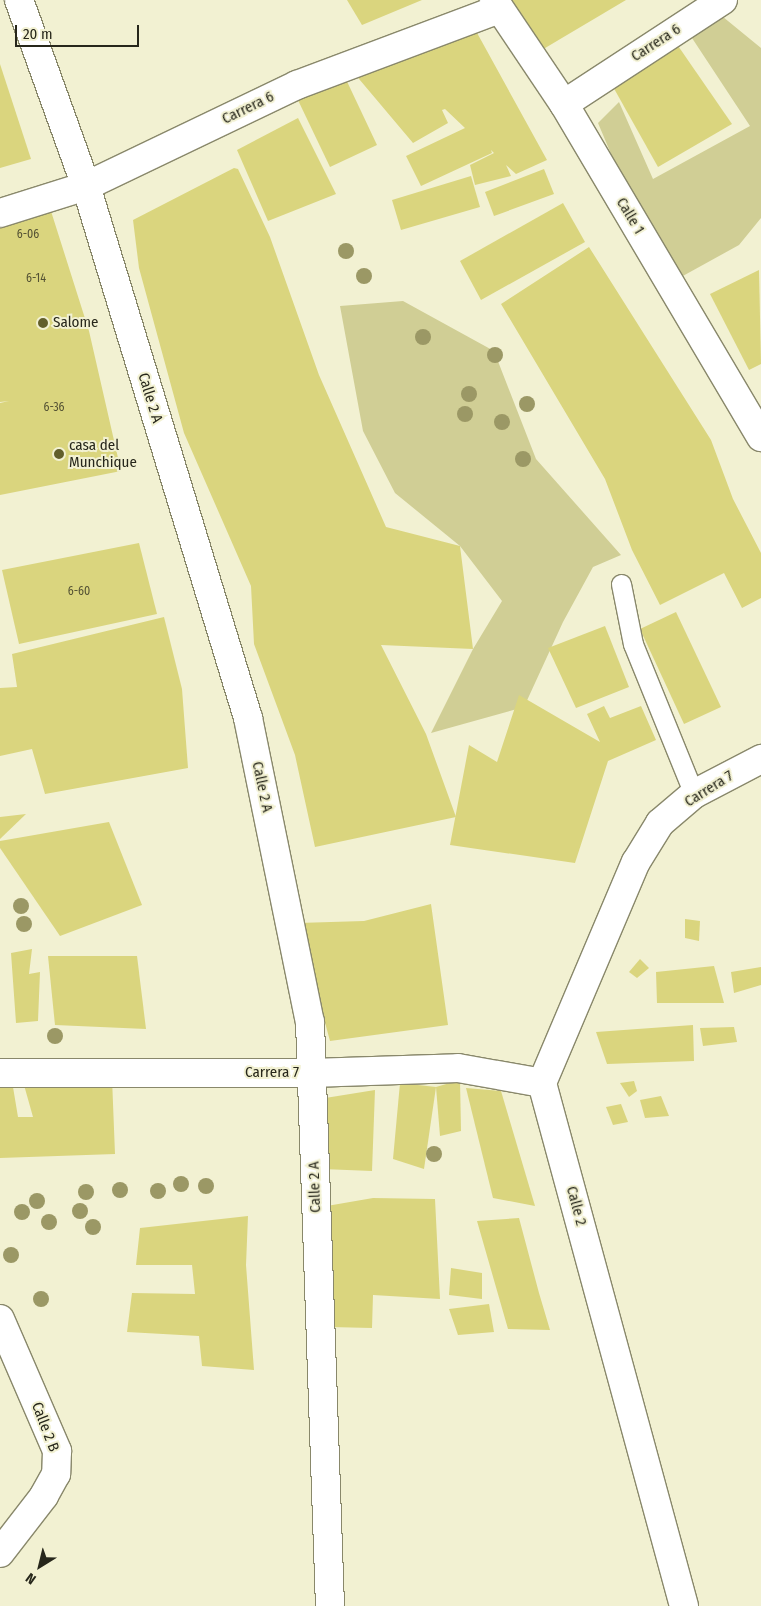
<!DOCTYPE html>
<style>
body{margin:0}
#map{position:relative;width:761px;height:1606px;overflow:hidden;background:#f2f1d2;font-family:"Fira Sans Condensed",sans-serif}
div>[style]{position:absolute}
.green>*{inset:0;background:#d0ce95}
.building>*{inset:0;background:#dad57e}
.roads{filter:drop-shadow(1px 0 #89886b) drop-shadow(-1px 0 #89886b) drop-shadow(0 1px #89886b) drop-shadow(0 -1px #89886b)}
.service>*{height:19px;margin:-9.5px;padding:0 9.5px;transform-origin:9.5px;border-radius:9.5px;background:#fff}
.minor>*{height:28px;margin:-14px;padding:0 14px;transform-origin:14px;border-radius:14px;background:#fff}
.trees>*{width:16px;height:16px;margin:-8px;border-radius:50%;background:#9b9865}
.dots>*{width:14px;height:14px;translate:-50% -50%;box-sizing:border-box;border:2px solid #f2f1d2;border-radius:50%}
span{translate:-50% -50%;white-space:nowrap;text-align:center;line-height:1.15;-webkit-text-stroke:4px #f2f1d2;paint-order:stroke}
.number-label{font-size:12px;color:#545234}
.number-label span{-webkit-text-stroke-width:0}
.street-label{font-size:15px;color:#27271b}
.poi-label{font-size:15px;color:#27271b}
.left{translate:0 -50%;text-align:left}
.north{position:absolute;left:15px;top:1541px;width:50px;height:50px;-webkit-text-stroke:4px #f2f1d2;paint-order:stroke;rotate:216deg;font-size:14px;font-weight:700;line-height:20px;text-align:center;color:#27271b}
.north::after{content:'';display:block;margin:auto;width:18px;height:22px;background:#27271b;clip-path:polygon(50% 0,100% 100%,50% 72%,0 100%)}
.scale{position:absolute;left:15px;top:25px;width:124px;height:22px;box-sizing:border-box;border:2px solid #27271b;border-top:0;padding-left:6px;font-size:15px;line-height:18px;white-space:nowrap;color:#27271b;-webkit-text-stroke:4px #f2f1d2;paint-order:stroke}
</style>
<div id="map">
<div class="green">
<i style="clip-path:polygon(717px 12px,761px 48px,761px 218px,739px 245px,681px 277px,614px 161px,598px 123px,619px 102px,653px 179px,750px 126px,692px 38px)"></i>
<i style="clip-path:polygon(403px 301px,494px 351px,536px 459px,621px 555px,593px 567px,563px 622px,524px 707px,431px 733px,473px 649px,502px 601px,460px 546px,395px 493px,363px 431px,340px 306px)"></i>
</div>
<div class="building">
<i style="clip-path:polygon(347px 0,422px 0,362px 25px)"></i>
<i style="clip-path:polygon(508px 0,626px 0,535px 54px)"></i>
<i style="clip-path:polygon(476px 31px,547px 160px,516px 174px,506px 165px,511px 176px,475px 185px,470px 165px,494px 153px,491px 150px,492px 153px,421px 186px,406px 156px,465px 128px,445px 109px,442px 110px,448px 123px,413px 143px,354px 73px)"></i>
<i style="clip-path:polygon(674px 40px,732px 124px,658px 167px,612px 85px)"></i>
<i style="clip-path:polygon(0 64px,31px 159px,0 168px)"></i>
<i style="clip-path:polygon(343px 73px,377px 145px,330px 167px,296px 96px)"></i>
<i style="clip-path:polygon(298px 118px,336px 194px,268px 221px,237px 150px)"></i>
<i style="clip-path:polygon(234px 168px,238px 169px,270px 237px,319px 375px,386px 527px,460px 546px,473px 649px,381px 645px,426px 734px,456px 817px,315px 847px,295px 755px,254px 644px,251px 586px,184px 433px,139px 268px,133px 220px)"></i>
<i style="clip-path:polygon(544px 169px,554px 194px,494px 216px,485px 192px)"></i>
<i style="clip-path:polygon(471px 176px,480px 207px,401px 230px,392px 200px)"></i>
<i style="clip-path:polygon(563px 203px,585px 242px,481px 300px,460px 261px)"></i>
<i style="clip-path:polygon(50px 208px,89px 331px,121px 471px,0 495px,0 403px,9px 401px,0 402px,0 221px)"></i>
<i style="clip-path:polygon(589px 247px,711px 440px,733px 499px,761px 553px,761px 598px,742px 608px,724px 573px,660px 605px,632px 550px,605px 479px,501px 304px)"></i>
<i style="clip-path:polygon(759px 270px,761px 364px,749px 370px,710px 294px)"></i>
<i style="clip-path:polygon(139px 543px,157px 614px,19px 644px,2px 570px)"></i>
<i style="clip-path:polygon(676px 612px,721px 707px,684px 724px,640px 629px)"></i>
<i style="clip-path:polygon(164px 617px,182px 689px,188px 768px,45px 794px,32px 749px,0 756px,0 688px,17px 687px,12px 654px)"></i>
<i style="clip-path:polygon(605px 626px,629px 687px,576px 708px,548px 648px)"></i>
<i style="clip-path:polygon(519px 695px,600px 742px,587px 714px,604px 706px,610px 718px,641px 706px,656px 740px,608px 761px,575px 863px,450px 845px,469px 745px,497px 762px)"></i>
<i style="clip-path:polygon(26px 814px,0 839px,0 817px)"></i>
<i style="clip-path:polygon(109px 822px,142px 905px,60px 936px,0 848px,0 841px)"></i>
<i style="clip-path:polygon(431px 904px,448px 1025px,330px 1041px,298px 923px,364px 921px)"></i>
<i style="clip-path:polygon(685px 919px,700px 921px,699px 941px,685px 938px)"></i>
<i style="clip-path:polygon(32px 949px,29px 974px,40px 972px,38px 1021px,16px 1023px,11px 953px)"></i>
<i style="clip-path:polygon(48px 956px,137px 956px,146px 1029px,55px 1025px)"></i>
<i style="clip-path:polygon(640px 959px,649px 968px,637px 978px,629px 972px)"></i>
<i style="clip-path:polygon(714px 966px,724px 1003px,657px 1003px,656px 972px)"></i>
<i style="clip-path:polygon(761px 967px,761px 985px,734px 993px,731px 972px)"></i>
<i style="clip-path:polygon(693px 1025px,694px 1061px,607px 1064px,596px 1032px)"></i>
<i style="clip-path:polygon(734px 1027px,737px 1042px,703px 1046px,700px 1028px)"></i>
<i style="clip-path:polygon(11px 1075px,18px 1117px,33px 1117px,24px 1085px,112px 1078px,115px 1154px,0 1158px,0 1076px)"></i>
<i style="clip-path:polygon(460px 1080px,461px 1131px,440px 1136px,436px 1087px)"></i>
<i style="clip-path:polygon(634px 1081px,637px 1091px,629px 1097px,620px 1083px)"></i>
<i style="clip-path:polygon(400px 1083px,436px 1087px,424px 1169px,393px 1159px)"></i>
<i style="clip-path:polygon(466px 1088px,501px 1091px,535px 1206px,493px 1198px)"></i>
<i style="clip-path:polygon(375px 1090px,372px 1171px,322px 1169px,319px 1099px)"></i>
<i style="clip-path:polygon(661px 1096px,669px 1116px,645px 1118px,640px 1100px)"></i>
<i style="clip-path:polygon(621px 1104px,628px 1122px,613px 1125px,606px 1107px)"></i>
<i style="clip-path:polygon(373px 1198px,435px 1199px,440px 1299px,373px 1295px,372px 1328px,330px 1327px,321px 1207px)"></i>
<i style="clip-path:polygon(248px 1216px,246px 1265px,254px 1370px,202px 1366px,199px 1336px,127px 1332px,132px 1293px,195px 1294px,192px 1265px,136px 1265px,140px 1228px)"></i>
<i style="clip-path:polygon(519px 1218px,539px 1293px,550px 1330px,508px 1329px,477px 1221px)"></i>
<i style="clip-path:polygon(451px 1268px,482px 1273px,482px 1299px,449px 1295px)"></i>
<i style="clip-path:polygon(489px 1304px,494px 1332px,458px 1335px,449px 1309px)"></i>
</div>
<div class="roads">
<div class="service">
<i style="left:621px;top:584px;width:61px;rotate:78.7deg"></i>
<i style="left:633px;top:644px;width:162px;rotate:67.9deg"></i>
</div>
<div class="minor">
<i style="left:19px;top:0;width:198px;rotate:70.2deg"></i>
<i style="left:86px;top:186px;width:556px;rotate:73.06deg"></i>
<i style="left:248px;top:718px;width:310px;rotate:78.5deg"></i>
<i style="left:310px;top:1022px;width:584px;rotate:88.04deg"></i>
<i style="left:494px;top:0;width:125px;rotate:56.1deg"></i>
<i style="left:564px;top:104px;width:387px;rotate:59.4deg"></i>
<i style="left:564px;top:104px;width:190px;rotate:-33.2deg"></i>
<i style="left:0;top:213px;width:90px;rotate:-17.4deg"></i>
<i style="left:86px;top:186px;width:234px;rotate:-25.6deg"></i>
<i style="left:297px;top:85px;width:216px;rotate:-20.6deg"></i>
<i style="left:0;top:1073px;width:311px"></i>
<i style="left:311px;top:1073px;width:147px;rotate:-1.9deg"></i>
<i style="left:458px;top:1068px;width:85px;rotate:10.1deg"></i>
<i style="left:0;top:1319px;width:144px;rotate:66.6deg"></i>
<i style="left:57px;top:1451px;width:23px;rotate:92deg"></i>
<i style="left:56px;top:1474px;width:25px;rotate:119deg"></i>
<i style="left:44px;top:1496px;width:72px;rotate:127.7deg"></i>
<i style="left:684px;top:1606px;width:542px;rotate:-105.19deg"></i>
<i style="left:542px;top:1083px;width:240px;rotate:-67deg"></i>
<i style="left:636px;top:862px;width:46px;rotate:-58.4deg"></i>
<i style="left:660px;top:823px;width:45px;rotate:-40.5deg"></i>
<i style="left:694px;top:794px;width:76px;rotate:-27.6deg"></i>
</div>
</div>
<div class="trees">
<i style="left:346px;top:251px"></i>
<i style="left:364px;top:276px"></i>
<i style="left:423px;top:337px"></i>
<i style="left:495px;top:355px"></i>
<i style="left:469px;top:394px"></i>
<i style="left:527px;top:404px"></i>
<i style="left:465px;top:414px"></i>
<i style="left:502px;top:422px"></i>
<i style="left:523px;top:459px"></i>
<i style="left:21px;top:906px"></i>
<i style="left:24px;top:924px"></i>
<i style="left:55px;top:1036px"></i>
<i style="left:434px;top:1154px"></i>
<i style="left:181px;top:1184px"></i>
<i style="left:206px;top:1186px"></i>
<i style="left:120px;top:1190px"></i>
<i style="left:158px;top:1191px"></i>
<i style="left:86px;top:1192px"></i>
<i style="left:37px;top:1201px"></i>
<i style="left:80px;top:1211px"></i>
<i style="left:22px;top:1212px"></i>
<i style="left:49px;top:1222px"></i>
<i style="left:93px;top:1227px"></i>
<i style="left:11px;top:1255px"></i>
<i style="left:41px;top:1299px"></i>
</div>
<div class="dots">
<i style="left:43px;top:323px;background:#625f2b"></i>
<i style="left:59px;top:454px;background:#625f2b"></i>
</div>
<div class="number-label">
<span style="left:28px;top:235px">6-06</span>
<span style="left:36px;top:279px">6-14</span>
<span style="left:54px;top:408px">6-36</span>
<span style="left:79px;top:592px">6-60</span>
</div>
<div class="street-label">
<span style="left:656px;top:43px;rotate:-33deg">Carrera 6</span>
<span style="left:248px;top:108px;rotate:-26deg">Carrera 6</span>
<span style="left:630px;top:216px;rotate:59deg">Calle 1</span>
<span style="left:150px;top:398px;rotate:73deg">Calle 2 A</span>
<span style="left:262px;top:787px;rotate:78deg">Calle 2 A</span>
<span style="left:709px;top:789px;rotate:-32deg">Carrera 7</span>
<span style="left:272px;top:1073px">Carrera 7</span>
<span style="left:315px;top:1187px;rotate:-92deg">Calle 2 A</span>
<span style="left:576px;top:1206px;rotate:75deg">Calle 2</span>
<span style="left:45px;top:1427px;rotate:69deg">Calle 2 B</span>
</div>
<div class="poi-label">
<span class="left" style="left:53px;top:323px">Salome</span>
<span class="left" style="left:69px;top:454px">casa del<br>Munchique</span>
</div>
<div class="north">N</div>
<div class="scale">20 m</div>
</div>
